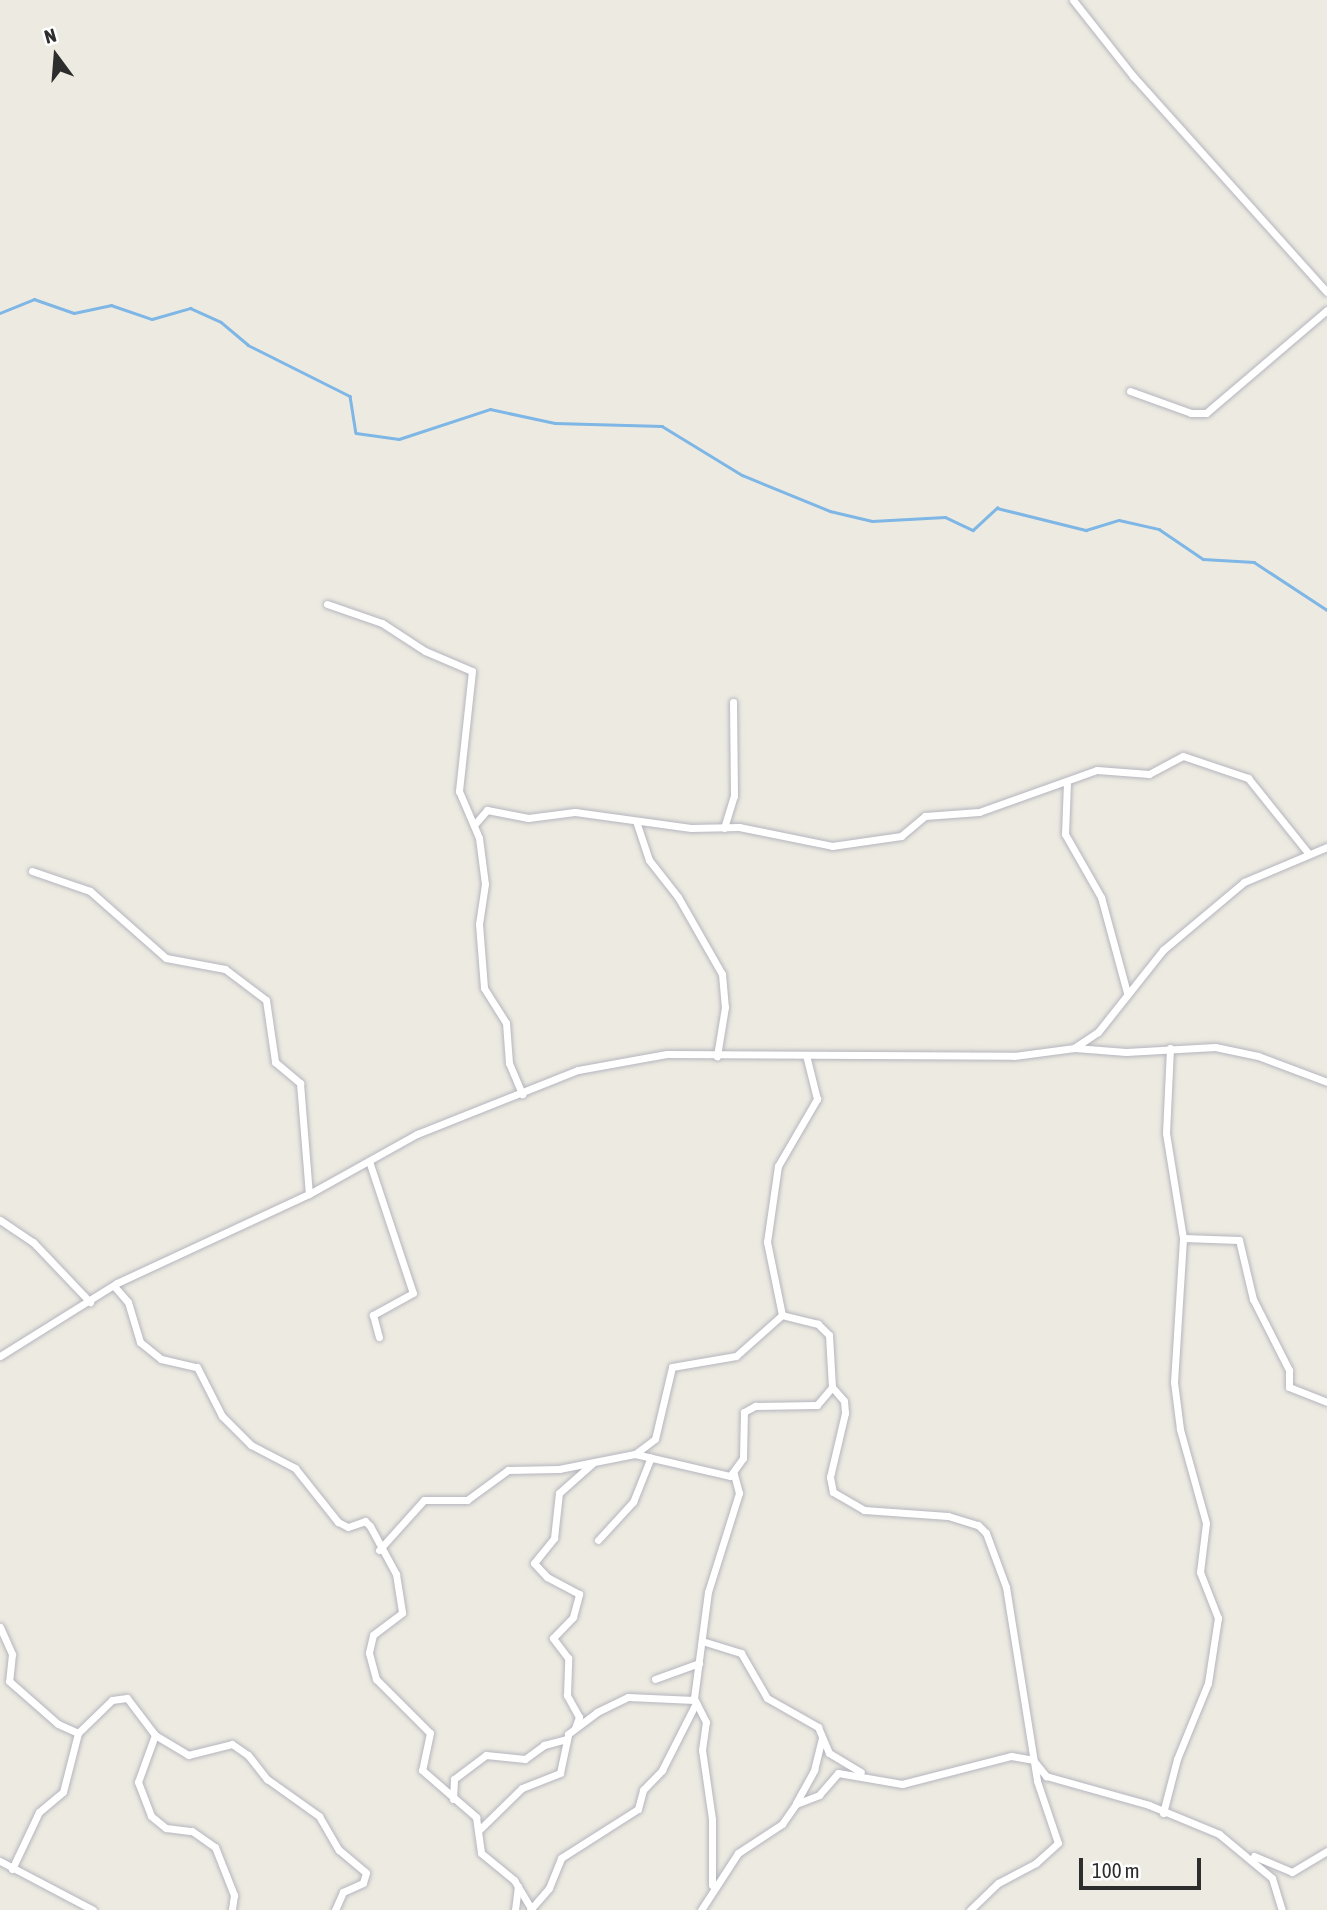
<!DOCTYPE html>
<style>
body{margin:0}
#map{position:relative;width:1327px;height:1910px;overflow:hidden;background:#edebe1;font-family:"Asap Condensed",sans-serif}
div>[style]{position:absolute}
[style*='--x']{left:calc(var(--x)*1px);top:calc(var(--y)*1px);width:calc(var(--w)*1px);rotate:calc(var(--a)*1deg)}
.stream>*{height:2.5px;margin:-1.25px;padding:0 1.25px;transform-origin:1.25px;border-radius:1.25px;background:#7eb6e6}
.roads{filter:drop-shadow(0 0 2px #b5b5bf) drop-shadow(0 0 2px #b5b5bf)}
.minor>*{height:7px;margin:-3.5px;padding:0 3.5px;transform-origin:3.5px;border-radius:3.5px;background:#fff}
span{translate:-50% -50%;white-space:nowrap;text-align:center;line-height:1.15;-webkit-text-stroke:5px #fff;paint-order:stroke}
.north{position:absolute;left:21px;top:21px;width:70px;height:70px;-webkit-text-stroke:5px #fff;paint-order:stroke;rotate:344deg;font-size:19px;font-weight:700;line-height:28px;text-align:center;color:#2d2d2d}
.north::after{content:'';display:block;margin:auto;width:24px;height:32px;background:#2d2d2d;clip-path:polygon(50% 0,100% 100%,50% 72%,0 100%)}
.scale{position:absolute;left:1079px;top:1858px;width:122px;height:32px;box-sizing:border-box;border:4px solid #2d2d2d;border-top:0;padding-left:9px;font-size:21px;line-height:24px;white-space:nowrap;color:#2d2d2d;-webkit-text-stroke:5px #fff;paint-order:stroke}
</style>
<div id="map">
<div class="stream">
<i style="--x:0;--y:313;--w:37;--a:-22"></i>
<i style="--x:34;--y:299;--w:42;--a:19.3"></i>
<i style="--x:74;--y:313;--w:38;--a:-12"></i>
<i style="--x:111;--y:305;--w:43;--a:18.9"></i>
<i style="--x:152;--y:319;--w:40;--a:-16"></i>
<i style="--x:190;--y:308;--w:34;--a:24"></i>
<i style="--x:221;--y:322;--w:35;--a:40"></i>
<i style="--x:248;--y:345;--w:114;--a:26.6"></i>
<i style="--x:350;--y:396;--w:37;--a:81"></i>
<i style="--x:356;--y:433;--w:43;--a:7.9"></i>
<i style="--x:399;--y:439;--w:96;--a:-18.2"></i>
<i style="--x:490;--y:409;--w:66;--a:12.2"></i>
<i style="--x:555;--y:423;--w:107;--a:1.6"></i>
<i style="--x:662;--y:426;--w:94;--a:31.5"></i>
<i style="--x:742;--y:475;--w:95;--a:22.2"></i>
<i style="--x:830;--y:511;--w:43;--a:13.4"></i>
<i style="--x:872;--y:521;--w:73;--a:-3.1"></i>
<i style="--x:945;--y:517;--w:31;--a:25"></i>
<i style="--x:973;--y:530;--w:33;--a:-43"></i>
<i style="--x:997;--y:508;--w:92;--a:13.9"></i>
<i style="--x:1086;--y:530;--w:34;--a:-17"></i>
<i style="--x:1119;--y:520;--w:41;--a:12.7"></i>
<i style="--x:1159;--y:529;--w:53;--a:34.3"></i>
<i style="--x:1203;--y:559;--w:51;--a:3.4"></i>
<i style="--x:1254;--y:562;--w:87;--a:33.3"></i>
</div>
<div class="roads">
<div class="minor">
<i style="--x:1073;--y:0;--w:97;--a:51.7"></i>
<i style="--x:1133;--y:76;--w:290;--a:48.1"></i>
<i style="--x:1130;--y:391;--w:65;--a:19.8"></i>
<i style="--x:1191;--y:413;--w:15;--a:0"></i>
<i style="--x:1206;--y:413;--w:159;--a:-40.4"></i>
<i style="--x:327;--y:604;--w:58;--a:19.1"></i>
<i style="--x:382;--y:623;--w:51;--a:33.1"></i>
<i style="--x:425;--y:651;--w:51;--a:23.1"></i>
<i style="--x:472;--y:671;--w:121;--a:96.2"></i>
<i style="--x:459;--y:791;--w:51;--a:66.9"></i>
<i style="--x:479;--y:838;--w:46;--a:82.6"></i>
<i style="--x:485;--y:884;--w:40;--a:98.5"></i>
<i style="--x:479;--y:924;--w:64;--a:85.5"></i>
<i style="--x:484;--y:988;--w:41;--a:57.8"></i>
<i style="--x:506;--y:1023;--w:40;--a:85.7"></i>
<i style="--x:509;--y:1063;--w:34;--a:67"></i>
<i style="--x:1067;--y:782;--w:52;--a:92.2"></i>
<i style="--x:1065;--y:834;--w:73;--a:60.3"></i>
<i style="--x:1101;--y:897;--w:99;--a:74.8"></i>
<i style="--x:636;--y:821;--w:41;--a:71.6"></i>
<i style="--x:649;--y:860;--w:47;--a:51.9"></i>
<i style="--x:678;--y:897;--w:89;--a:60.3"></i>
<i style="--x:722;--y:974;--w:33;--a:85"></i>
<i style="--x:725;--y:1007;--w:50;--a:99.3"></i>
<i style="--x:474;--y:825;--w:20;--a:-49"></i>
<i style="--x:487;--y:810;--w:42;--a:11"></i>
<i style="--x:528;--y:818;--w:47;--a:-7.3"></i>
<i style="--x:575;--y:812;--w:117;--a:7.9"></i>
<i style="--x:691;--y:828;--w:48;--a:-1.2"></i>
<i style="--x:739;--y:827;--w:95;--a:11.5"></i>
<i style="--x:832;--y:846;--w:70;--a:-8.2"></i>
<i style="--x:901;--y:836;--w:31;--a:-40"></i>
<i style="--x:925;--y:816;--w:54;--a:-4.2"></i>
<i style="--x:979;--y:812;--w:125;--a:-19.6"></i>
<i style="--x:1097;--y:770;--w:52;--a:4.4"></i>
<i style="--x:1149;--y:774;--w:38;--a:-28"></i>
<i style="--x:1183;--y:756;--w:69;--a:18.7"></i>
<i style="--x:1248;--y:778;--w:96;--a:51.3"></i>
<i style="--x:724;--y:828;--w:34;--a:-73"></i>
<i style="--x:734;--y:796;--w:94;--a:-90.6"></i>
<i style="--x:32;--y:871;--w:61;--a:19"></i>
<i style="--x:90;--y:891;--w:101;--a:41.4"></i>
<i style="--x:166;--y:958;--w:60;--a:10.6"></i>
<i style="--x:225;--y:969;--w:51;--a:37.1"></i>
<i style="--x:266;--y:1000;--w:63;--a:81.7"></i>
<i style="--x:275;--y:1062;--w:33;--a:40"></i>
<i style="--x:300;--y:1083;--w:111;--a:85.4"></i>
<i style="--x:1075;--y:1048;--w:51;--a:4.5"></i>
<i style="--x:1126;--y:1052;--w:89;--a:-3.2"></i>
<i style="--x:1215;--y:1047;--w:44;--a:11.8"></i>
<i style="--x:1258;--y:1056;--w:74;--a:20.6"></i>
<i style="--x:369;--y:1161;--w:139;--a:71.6"></i>
<i style="--x:413;--y:1293;--w:46;--a:151.2"></i>
<i style="--x:373;--y:1315;--w:23;--a:75"></i>
<i style="--x:0;--y:1220;--w:40;--a:34"></i>
<i style="--x:33;--y:1242;--w:83;--a:46.5"></i>
<i style="--x:1183;--y:1238;--w:56;--a:2"></i>
<i style="--x:1239;--y:1240;--w:61;--a:76.7"></i>
<i style="--x:1253;--y:1299;--w:80;--a:63.1"></i>
<i style="--x:1289;--y:1370;--w:17;--a:90"></i>
<i style="--x:1289;--y:1387;--w:41;--a:21.5"></i>
<i style="--x:114;--y:1286;--w:21;--a:49"></i>
<i style="--x:128;--y:1302;--w:42;--a:73.3"></i>
<i style="--x:140;--y:1342;--w:27;--a:39"></i>
<i style="--x:161;--y:1359;--w:37;--a:13"></i>
<i style="--x:197;--y:1367;--w:55;--a:63"></i>
<i style="--x:222;--y:1416;--w:41;--a:45"></i>
<i style="--x:251;--y:1445;--w:50;--a:27.6"></i>
<i style="--x:295;--y:1468;--w:69;--a:51.5"></i>
<i style="--x:338;--y:1522;--w:11;--a:27"></i>
<i style="--x:348;--y:1527;--w:18;--a:-19"></i>
<i style="--x:365;--y:1521;--w:7;--a:45"></i>
<i style="--x:370;--y:1526;--w:55;--a:61.6"></i>
<i style="--x:396;--y:1574;--w:39;--a:81"></i>
<i style="--x:402;--y:1613;--w:36;--a:143"></i>
<i style="--x:373;--y:1635;--w:18;--a:103"></i>
<i style="--x:369;--y:1653;--w:27;--a:75"></i>
<i style="--x:376;--y:1679;--w:76;--a:45"></i>
<i style="--x:430;--y:1733;--w:38;--a:102"></i>
<i style="--x:422;--y:1770;--w:72;--a:41"></i>
<i style="--x:476;--y:1817;--w:36;--a:82"></i>
<i style="--x:481;--y:1853;--w:43;--a:39.3"></i>
<i style="--x:514;--y:1880;--w:35;--a:59"></i>
<i style="--x:0;--y:1356;--w:138;--a:-32"></i>
<i style="--x:117;--y:1283;--w:212;--a:-24.9"></i>
<i style="--x:309;--y:1194;--w:124;--a:-29.1"></i>
<i style="--x:417;--y:1134;--w:173;--a:-21.7"></i>
<i style="--x:578;--y:1070;--w:90;--a:-10.2"></i>
<i style="--x:667;--y:1054;--w:347;--a:0.3"></i>
<i style="--x:1014;--y:1056;--w:61;--a:-7.6"></i>
<i style="--x:1074;--y:1048;--w:29;--a:-34"></i>
<i style="--x:1098;--y:1032;--w:105;--a:-51.6"></i>
<i style="--x:1163;--y:950;--w:106;--a:-40"></i>
<i style="--x:1244;--y:882;--w:90;--a:-22.9"></i>
<i style="--x:832;--y:1387;--w:18;--a:49"></i>
<i style="--x:844;--y:1401;--w:12;--a:85"></i>
<i style="--x:845;--y:1413;--w:66;--a:103.2"></i>
<i style="--x:830;--y:1477;--w:15;--a:79"></i>
<i style="--x:833;--y:1492;--w:36;--a:30"></i>
<i style="--x:864;--y:1510;--w:84;--a:4.1"></i>
<i style="--x:948;--y:1516;--w:31;--a:17"></i>
<i style="--x:978;--y:1525;--w:11;--a:45"></i>
<i style="--x:986;--y:1533;--w:58;--a:69.7"></i>
<i style="--x:1006;--y:1587;--w:196;--a:80.9"></i>
<i style="--x:1037;--y:1781;--w:65;--a:71.3"></i>
<i style="--x:1058;--y:1843;--w:30;--a:138"></i>
<i style="--x:1036;--y:1863;--w:43;--a:152.2"></i>
<i style="--x:998;--y:1883;--w:39;--a:136"></i>
<i style="--x:635;--y:1454;--w:98;--a:13"></i>
<i style="--x:730;--y:1476;--w:22;--a:-54"></i>
<i style="--x:743;--y:1458;--w:46;--a:-88.8"></i>
<i style="--x:744;--y:1412;--w:13;--a:-29"></i>
<i style="--x:755;--y:1406;--w:62;--a:-0.9"></i>
<i style="--x:817;--y:1405;--w:23;--a:-50"></i>
<i style="--x:832;--y:1387;--w:52;--a:-93.3"></i>
<i style="--x:829;--y:1335;--w:16;--a:-135"></i>
<i style="--x:818;--y:1324;--w:37;--a:-166"></i>
<i style="--x:782;--y:1315;--w:75;--a:-101.6"></i>
<i style="--x:767;--y:1242;--w:77;--a:-81.8"></i>
<i style="--x:778;--y:1166;--w:78;--a:-59.8"></i>
<i style="--x:817;--y:1099;--w:45;--a:-104"></i>
<i style="--x:598;--y:1540;--w:52;--a:-47.4"></i>
<i style="--x:633;--y:1502;--w:48;--a:-68.2"></i>
<i style="--x:379;--y:1550;--w:67;--a:-48"></i>
<i style="--x:424;--y:1500;--w:43;--a:0"></i>
<i style="--x:467;--y:1500;--w:51;--a:-36.2"></i>
<i style="--x:508;--y:1470;--w:51;--a:-1.1"></i>
<i style="--x:559;--y:1469;--w:77;--a:-11.2"></i>
<i style="--x:635;--y:1454;--w:25;--a:-37"></i>
<i style="--x:655;--y:1439;--w:74;--a:-76.7"></i>
<i style="--x:672;--y:1367;--w:65;--a:-9.8"></i>
<i style="--x:736;--y:1356;--w:62;--a:-41.7"></i>
<i style="--x:0;--y:1627;--w:30;--a:66"></i>
<i style="--x:12;--y:1654;--w:27;--a:96"></i>
<i style="--x:9;--y:1681;--w:65;--a:41.3"></i>
<i style="--x:58;--y:1724;--w:22;--a:24"></i>
<i style="--x:702;--y:1641;--w:41;--a:17.1"></i>
<i style="--x:741;--y:1653;--w:52;--a:60"></i>
<i style="--x:767;--y:1698;--w:59;--a:29.6"></i>
<i style="--x:818;--y:1727;--w:28;--a:67"></i>
<i style="--x:829;--y:1753;--w:37;--a:31"></i>
<i style="--x:655;--y:1679;--w:47;--a:-20"></i>
<i style="--x:575;--y:1728;--w:12;--a:-70"></i>
<i style="--x:579;--y:1717;--w:25;--a:-119"></i>
<i style="--x:567;--y:1695;--w:37;--a:-88"></i>
<i style="--x:568;--y:1658;--w:25;--a:-127"></i>
<i style="--x:553;--y:1638;--w:29;--a:-46"></i>
<i style="--x:573;--y:1617;--w:24;--a:-75"></i>
<i style="--x:579;--y:1594;--w:36;--a:-152"></i>
<i style="--x:547;--y:1577;--w:19;--a:-133"></i>
<i style="--x:534;--y:1563;--w:32;--a:-51"></i>
<i style="--x:554;--y:1538;--w:45;--a:-83.7"></i>
<i style="--x:559;--y:1493;--w:45;--a:-41.4"></i>
<i style="--x:155;--y:1735;--w:39;--a:31"></i>
<i style="--x:188;--y:1755;--w:45;--a:-14"></i>
<i style="--x:232;--y:1744;--w:19;--a:35"></i>
<i style="--x:248;--y:1755;--w:31;--a:52"></i>
<i style="--x:267;--y:1779;--w:64;--a:35.4"></i>
<i style="--x:319;--y:1816;--w:39;--a:60"></i>
<i style="--x:339;--y:1850;--w:35;--a:40"></i>
<i style="--x:366;--y:1873;--w:10;--a:107"></i>
<i style="--x:363;--y:1883;--w:22;--a:156"></i>
<i style="--x:343;--y:1892;--w:20;--a:114"></i>
<i style="--x:453;--y:1799;--w:20;--a:-87"></i>
<i style="--x:454;--y:1779;--w:40;--a:-37"></i>
<i style="--x:486;--y:1755;--w:39;--a:6"></i>
<i style="--x:525;--y:1759;--w:24;--a:-36"></i>
<i style="--x:544;--y:1745;--w:23;--a:-15"></i>
<i style="--x:796;--y:1803;--w:38;--a:-61"></i>
<i style="--x:814;--y:1770;--w:33;--a:-76"></i>
<i style="--x:1163;--y:1813;--w:56;--a:-75.5"></i>
<i style="--x:1177;--y:1759;--w:82;--a:-67.8"></i>
<i style="--x:1208;--y:1683;--w:66;--a:-81.3"></i>
<i style="--x:1218;--y:1618;--w:49;--a:-111.4"></i>
<i style="--x:1200;--y:1572;--w:49;--a:-83"></i>
<i style="--x:1206;--y:1523;--w:98;--a:-105.5"></i>
<i style="--x:1180;--y:1429;--w:47;--a:-97.3"></i>
<i style="--x:1174;--y:1382;--w:144;--a:-86.4"></i>
<i style="--x:1183;--y:1238;--w:106;--a:-99.2"></i>
<i style="--x:1166;--y:1133;--w:85;--a:-87.3"></i>
<i style="--x:479;--y:1830;--w:60;--a:-44.3"></i>
<i style="--x:522;--y:1788;--w:41;--a:-21.5"></i>
<i style="--x:560;--y:1773;--w:40;--a:-78"></i>
<i style="--x:568;--y:1734;--w:36;--a:-37"></i>
<i style="--x:597;--y:1712;--w:34;--a:-26"></i>
<i style="--x:628;--y:1697;--w:66;--a:2.6"></i>
<i style="--x:1254;--y:1856;--w:41;--a:22.8"></i>
<i style="--x:1292;--y:1872;--w:41;--a:-31"></i>
<i style="--x:0;--y:1861;--w:105;--a:27.8"></i>
<i style="--x:12;--y:1869;--w:63;--a:-64.7"></i>
<i style="--x:39;--y:1812;--w:31;--a:-40"></i>
<i style="--x:63;--y:1792;--w:61;--a:-75.7"></i>
<i style="--x:78;--y:1733;--w:47;--a:-44.1"></i>
<i style="--x:112;--y:1700;--w:15;--a:-8"></i>
<i style="--x:127;--y:1698;--w:46;--a:52.9"></i>
<i style="--x:155;--y:1735;--w:50;--a:109.9"></i>
<i style="--x:138;--y:1782;--w:36;--a:69"></i>
<i style="--x:151;--y:1816;--w:19;--a:39"></i>
<i style="--x:166;--y:1828;--w:26;--a:7"></i>
<i style="--x:192;--y:1831;--w:28;--a:35"></i>
<i style="--x:215;--y:1847;--w:52;--a:68.4"></i>
<i style="--x:234;--y:1895;--w:15;--a:98"></i>
<i style="--x:712;--y:1885;--w:66;--a:-90"></i>
<i style="--x:712;--y:1819;--w:70;--a:-98.2"></i>
<i style="--x:702;--y:1750;--w:28;--a:-82"></i>
<i style="--x:706;--y:1722;--w:27;--a:-117"></i>
<i style="--x:694;--y:1698;--w:107;--a:-82.5"></i>
<i style="--x:708;--y:1592;--w:104;--a:-72.6"></i>
<i style="--x:739;--y:1493;--w:20;--a:-105"></i>
<i style="--x:515;--y:1910;--w:24;--a:-83"></i>
<i style="--x:530;--y:1910;--w:29;--a:-49"></i>
<i style="--x:549;--y:1888;--w:32;--a:-68"></i>
<i style="--x:561;--y:1858;--w:91;--a:-32.5"></i>
<i style="--x:638;--y:1809;--w:20;--a:-75"></i>
<i style="--x:643;--y:1790;--w:28;--a:-46"></i>
<i style="--x:662;--y:1770;--w:73;--a:-63.1"></i>
<i style="--x:701;--y:1910;--w:68;--a:-57"></i>
<i style="--x:738;--y:1853;--w:53;--a:-33.4"></i>
<i style="--x:782;--y:1824;--w:24;--a:-55"></i>
<i style="--x:796;--y:1804;--w:25;--a:-21"></i>
<i style="--x:819;--y:1795;--w:29;--a:-49"></i>
<i style="--x:838;--y:1773;--w:65;--a:9.8"></i>
<i style="--x:902;--y:1784;--w:113;--a:-14.4"></i>
<i style="--x:1011;--y:1756;--w:22;--a:10"></i>
<i style="--x:1033;--y:1760;--w:21;--a:51"></i>
<i style="--x:1046;--y:1776;--w:107;--a:15.7"></i>
<i style="--x:1149;--y:1805;--w:76;--a:22.5"></i>
<i style="--x:1219;--y:1834;--w:69;--a:39.7"></i>
<i style="--x:1272;--y:1878;--w:34;--a:73"></i>
</div>
</div>
<div class="north">N</div>
<div class="scale">100 m</div>
</div>
